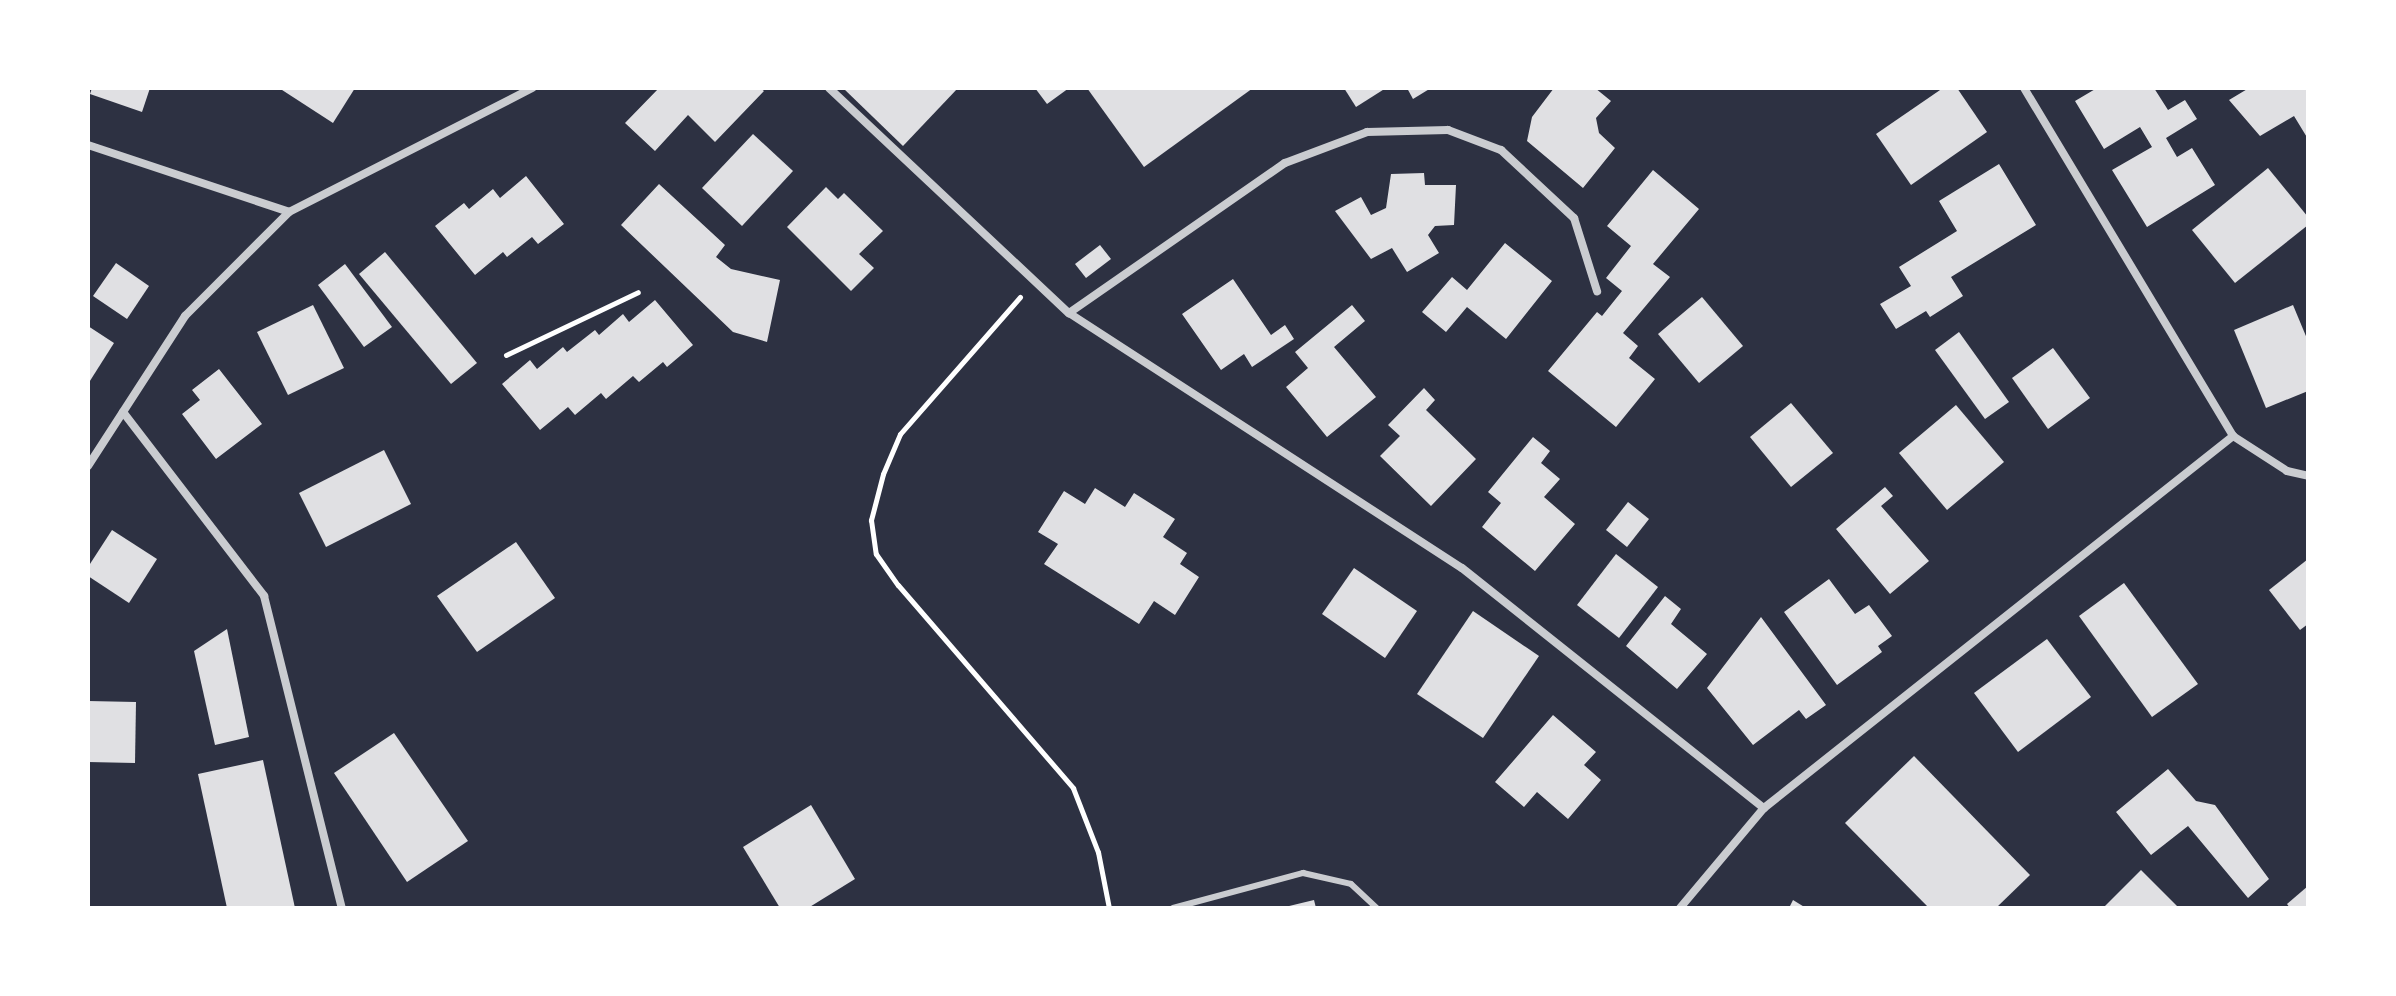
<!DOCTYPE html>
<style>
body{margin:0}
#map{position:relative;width:2396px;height:996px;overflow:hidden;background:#2d3142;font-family:Barlow,sans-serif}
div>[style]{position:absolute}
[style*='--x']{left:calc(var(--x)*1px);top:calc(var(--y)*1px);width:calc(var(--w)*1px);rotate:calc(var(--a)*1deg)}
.building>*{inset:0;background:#e0e0e3}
.path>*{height:5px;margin:-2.5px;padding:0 2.5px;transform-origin:2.5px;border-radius:2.5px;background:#fff}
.service>*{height:6px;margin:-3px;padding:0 3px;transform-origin:3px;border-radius:3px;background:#caccd0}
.minor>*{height:8px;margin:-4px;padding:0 4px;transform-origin:4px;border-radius:4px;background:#caccd0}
span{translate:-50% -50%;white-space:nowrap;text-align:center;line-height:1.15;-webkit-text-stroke:8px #fff;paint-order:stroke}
.frame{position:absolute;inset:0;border:90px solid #fff;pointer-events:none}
</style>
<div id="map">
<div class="building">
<i style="clip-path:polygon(92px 88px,150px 88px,142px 112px,90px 94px)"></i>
<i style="clip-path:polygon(279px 88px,355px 88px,333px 123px)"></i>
<i style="clip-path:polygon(659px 88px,760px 88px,764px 91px,715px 142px,688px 115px,655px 151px,625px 123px)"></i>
<i style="clip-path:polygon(843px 88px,958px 88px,903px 146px)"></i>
<i style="clip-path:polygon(1035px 88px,1069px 88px,1047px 104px)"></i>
<i style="clip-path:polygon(1087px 88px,1253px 88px,1144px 167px)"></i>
<i style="clip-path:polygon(1344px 88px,1386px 88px,1356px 107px)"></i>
<i style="clip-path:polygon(1407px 88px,1431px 88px,1413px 99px)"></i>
<i style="clip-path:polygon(1554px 88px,1595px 88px,1611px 101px,1596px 118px,1599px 133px,1615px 148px,1583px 188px,1527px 141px,1532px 117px)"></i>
<i style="clip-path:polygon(1943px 88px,1957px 88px,1987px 132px,1911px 185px,1876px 134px)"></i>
<i style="clip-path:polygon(2097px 88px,2154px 88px,2168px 110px,2185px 100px,2197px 119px,2166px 138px,2177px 157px,2192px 148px,2215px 185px,2147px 227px,2112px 170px,2152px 147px,2140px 127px,2104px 149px,2075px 101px)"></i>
<i style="clip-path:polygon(2249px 88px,2308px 88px,2308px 139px,2294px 116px,2260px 136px,2229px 100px)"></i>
<i style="clip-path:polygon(753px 134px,793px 171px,742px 226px,702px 188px)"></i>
<i style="clip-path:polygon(1999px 164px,2036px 225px,1951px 277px,1963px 296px,1930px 317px,1926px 311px,1896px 329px,1880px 304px,1911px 286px,1899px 267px,1957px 231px,1939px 201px)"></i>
<i style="clip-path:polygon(2268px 168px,2308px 217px,2308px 225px,2235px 283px,2192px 230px)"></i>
<i style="clip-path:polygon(1653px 170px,1699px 209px,1653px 264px,1670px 277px,1623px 333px,1638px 346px,1629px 358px,1655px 379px,1616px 427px,1548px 371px,1597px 312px,1602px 316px,1622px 291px,1606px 278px,1631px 246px,1607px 226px)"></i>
<i style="clip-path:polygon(1424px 173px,1425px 185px,1456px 185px,1454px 225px,1435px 226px,1428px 235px,1439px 253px,1407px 272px,1392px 248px,1371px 259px,1335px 211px,1361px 197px,1371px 215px,1386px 208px,1391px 174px)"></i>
<i style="clip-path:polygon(526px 176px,564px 224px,538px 244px,532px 237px,507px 257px,503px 252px,475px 275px,435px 226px,464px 203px,469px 209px,493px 189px,500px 198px)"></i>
<i style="clip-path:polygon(659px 184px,725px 245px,716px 257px,731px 269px,780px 280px,767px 342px,733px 332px,621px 225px)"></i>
<i style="clip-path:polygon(826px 187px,838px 199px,844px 193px,883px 231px,859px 254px,874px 268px,851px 291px,787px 227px)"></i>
<i style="clip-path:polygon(1505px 243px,1552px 281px,1506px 339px,1467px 307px,1446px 332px,1422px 312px,1452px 277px,1467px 290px)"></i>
<i style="clip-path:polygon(1100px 245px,1111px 259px,1086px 278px,1075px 264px)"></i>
<i style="clip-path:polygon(385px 252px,477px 363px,451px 384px,359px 274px)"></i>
<i style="clip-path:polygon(116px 263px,149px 286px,127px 319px,93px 296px)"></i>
<i style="clip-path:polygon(345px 264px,392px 327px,364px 347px,318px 285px)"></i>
<i style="clip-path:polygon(1233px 279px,1271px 335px,1285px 325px,1294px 339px,1252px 367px,1244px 354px,1221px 370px,1182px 314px)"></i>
<i style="clip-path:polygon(1702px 297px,1743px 346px,1699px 383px,1658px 334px)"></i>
<i style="clip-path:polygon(655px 300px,693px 345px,667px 367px,663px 362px,639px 382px,633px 376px,606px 399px,601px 393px,575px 415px,568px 407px,540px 430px,502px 384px,530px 360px,537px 369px,563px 347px,567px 352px,595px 330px,599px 335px,623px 314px,629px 322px)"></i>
<i style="clip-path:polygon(313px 305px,344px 368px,288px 395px,257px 332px)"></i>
<i style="clip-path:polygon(1352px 305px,1365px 321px,1334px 347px,1376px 397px,1327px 437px,1286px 387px,1308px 368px,1295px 352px)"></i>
<i style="clip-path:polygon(2293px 305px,2308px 341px,2308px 391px,2266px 408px,2234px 330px)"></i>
<i style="clip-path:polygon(88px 326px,114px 343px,88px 384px)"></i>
<i style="clip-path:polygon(1959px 332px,2009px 402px,1985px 419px,1935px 350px)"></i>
<i style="clip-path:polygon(2053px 348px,2090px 398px,2048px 429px,2012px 378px)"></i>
<i style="clip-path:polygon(219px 369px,262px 424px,216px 459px,182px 414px,200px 400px,192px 390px)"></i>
<i style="clip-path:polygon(1424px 388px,1435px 400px,1426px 410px,1476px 459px,1431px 506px,1380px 456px,1400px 436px,1388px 425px)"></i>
<i style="clip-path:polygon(1791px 403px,1833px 453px,1791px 487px,1750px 437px)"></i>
<i style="clip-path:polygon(1956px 405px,2004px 462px,1947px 510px,1899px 453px)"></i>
<i style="clip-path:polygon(1533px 437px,1550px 451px,1541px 463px,1560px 479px,1544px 497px,1575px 524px,1535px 571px,1482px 527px,1501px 503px,1488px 492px)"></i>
<i style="clip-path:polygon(384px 450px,411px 504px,326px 547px,299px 493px)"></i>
<i style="clip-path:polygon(1885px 487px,1893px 496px,1881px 506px,1929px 561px,1890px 594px,1836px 529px)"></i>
<i style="clip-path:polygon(1095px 488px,1125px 507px,1134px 493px,1175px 519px,1163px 537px,1187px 553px,1180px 564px,1199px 577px,1175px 615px,1154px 601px,1139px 624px,1044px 564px,1058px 544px,1038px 532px,1064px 491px,1085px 504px)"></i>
<i style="clip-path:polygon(1628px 502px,1649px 519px,1627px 547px,1606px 530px)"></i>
<i style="clip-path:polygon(112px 530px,157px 559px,129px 603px,88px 576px,88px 567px)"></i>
<i style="clip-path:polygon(516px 542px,555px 598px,477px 652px,437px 596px)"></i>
<i style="clip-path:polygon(1616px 554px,1658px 587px,1619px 638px,1577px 605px)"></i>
<i style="clip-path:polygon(2308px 559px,2308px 624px,2300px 630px,2269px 590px)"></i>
<i style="clip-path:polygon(1354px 568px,1417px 611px,1385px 658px,1322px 614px)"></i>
<i style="clip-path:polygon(1829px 579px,1855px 614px,1869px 605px,1892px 636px,1878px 646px,1882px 652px,1837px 685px,1784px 612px)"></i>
<i style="clip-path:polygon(2124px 583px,2198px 684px,2152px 717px,2079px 616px)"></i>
<i style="clip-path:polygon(1665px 596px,1681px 609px,1671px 624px,1707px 654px,1677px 689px,1626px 646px)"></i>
<i style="clip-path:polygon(1473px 611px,1539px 656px,1483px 738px,1417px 694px)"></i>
<i style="clip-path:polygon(1761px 617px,1826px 705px,1806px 719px,1799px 710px,1753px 745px,1707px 688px)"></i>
<i style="clip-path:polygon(227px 629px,249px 737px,215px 745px,194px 651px)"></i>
<i style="clip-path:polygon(2047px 639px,2091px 697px,2018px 752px,1974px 693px)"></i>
<i style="clip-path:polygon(88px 701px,136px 702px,135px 763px,88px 762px)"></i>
<i style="clip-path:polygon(1553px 715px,1596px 752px,1584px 765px,1601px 780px,1568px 819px,1537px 792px,1524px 807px,1495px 782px)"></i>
<i style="clip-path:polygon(394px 733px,468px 841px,407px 882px,334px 773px)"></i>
<i style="clip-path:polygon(1914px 756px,2030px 875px,1996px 908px,1929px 908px,1845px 823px)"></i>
<i style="clip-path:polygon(263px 760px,295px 908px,227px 908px,198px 774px)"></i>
<i style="clip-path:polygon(2168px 769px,2196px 801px,2215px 805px,2269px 879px,2248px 898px,2188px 826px,2151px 855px,2116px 812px)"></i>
<i style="clip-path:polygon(811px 805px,855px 879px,808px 908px,780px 908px,743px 847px)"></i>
<i style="clip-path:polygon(2141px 870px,2179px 908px,2103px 908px)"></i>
<i style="clip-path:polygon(2308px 886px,2308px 908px,2290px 908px,2287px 904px)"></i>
<i style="clip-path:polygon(1314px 900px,1316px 908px,1285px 908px,1285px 907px)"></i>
<i style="clip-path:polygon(1793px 900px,1806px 908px,1789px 908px)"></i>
</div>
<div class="path">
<i style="--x:1020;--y:297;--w:182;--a:131.2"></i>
<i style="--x:900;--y:434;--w:43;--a:113"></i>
<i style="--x:883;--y:474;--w:48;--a:104.6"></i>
<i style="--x:871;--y:520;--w:34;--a:82"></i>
<i style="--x:876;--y:554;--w:38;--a:55"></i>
<i style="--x:898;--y:585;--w:268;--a:49.2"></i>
<i style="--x:1073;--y:788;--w:69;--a:68.7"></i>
<i style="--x:1098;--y:852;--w:57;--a:78.9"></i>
<i style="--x:506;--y:355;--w:146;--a:-25.5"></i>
</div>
<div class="service">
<i style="--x:1173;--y:908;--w:135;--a:-15.1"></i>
<i style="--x:1303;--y:873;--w:49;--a:12.9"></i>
<i style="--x:1351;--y:884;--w:35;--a:43"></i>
</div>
<div class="minor">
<i style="--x:829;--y:88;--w:329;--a:43.2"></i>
<i style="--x:1069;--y:313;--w:468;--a:33"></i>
<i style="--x:1462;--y:568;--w:386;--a:38.5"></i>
<i style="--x:2024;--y:88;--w:406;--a:59"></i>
<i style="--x:2233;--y:436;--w:64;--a:32.9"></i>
<i style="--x:2287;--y:471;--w:22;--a:13"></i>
<i style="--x:88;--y:145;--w:212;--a:18.4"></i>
<i style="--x:1069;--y:313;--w:263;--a:-34.8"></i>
<i style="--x:1285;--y:163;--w:88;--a:-20.7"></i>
<i style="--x:1367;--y:132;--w:81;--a:-1.4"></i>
<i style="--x:1448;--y:130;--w:57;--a:20.7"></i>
<i style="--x:1501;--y:150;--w:100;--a:43"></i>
<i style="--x:1574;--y:218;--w:77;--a:72.5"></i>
<i style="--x:123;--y:412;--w:232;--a:52.5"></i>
<i style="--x:264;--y:596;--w:322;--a:76"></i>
<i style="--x:88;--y:466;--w:179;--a:-57.1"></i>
<i style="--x:185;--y:316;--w:147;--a:-45"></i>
<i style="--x:289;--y:212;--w:273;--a:-27"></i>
<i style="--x:1680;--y:908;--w:131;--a:-50"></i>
<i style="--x:1764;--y:808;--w:599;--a:-38.42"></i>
</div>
<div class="frame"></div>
</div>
